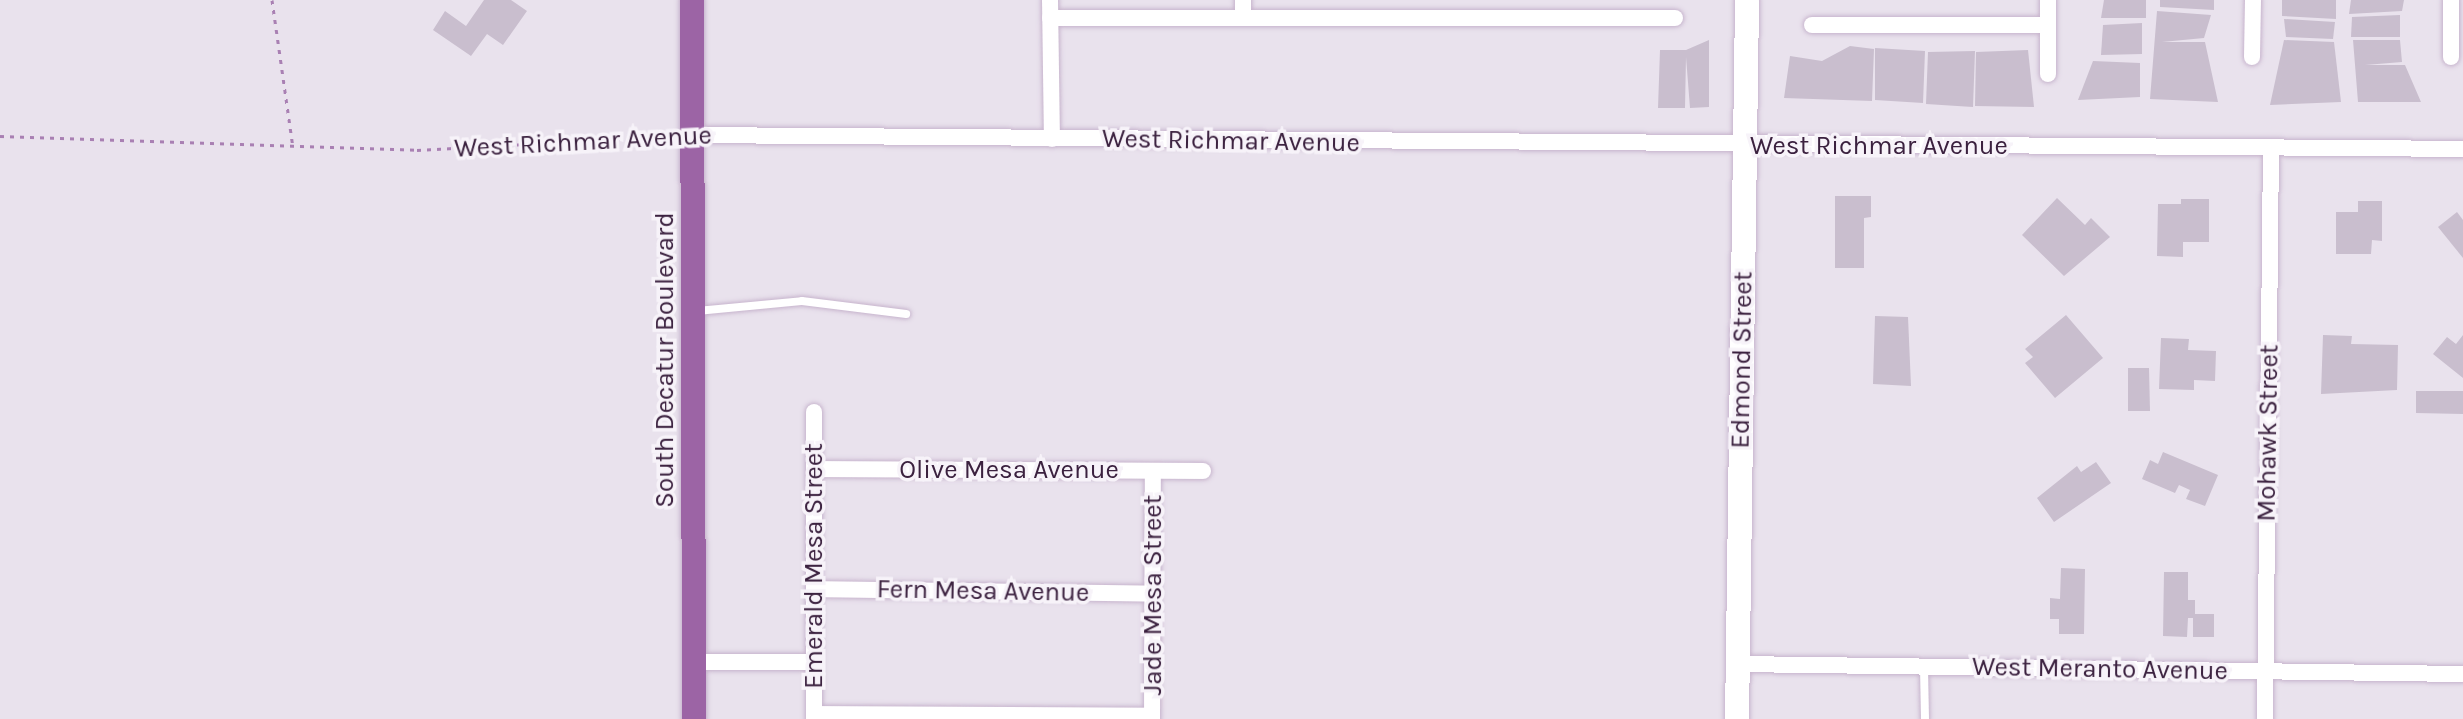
<!DOCTYPE html>
<style>
body{margin:0}
#map{position:relative;width:2463px;height:719px;overflow:hidden;background:#e9e2ed;font-family:Karla,sans-serif}
div>[style]{position:absolute}
[style*='--x']{left:calc(var(--x)*1px);top:calc(var(--y)*1px);width:calc(var(--w)*1px);rotate:calc(var(--a)*1deg)}
.building>*{inset:0;background:#c9bece}
.path>*{height:3px;margin-top:-1.5px;transform-origin:0;background:repeating-linear-gradient(90deg,#a980b3 0 4px,transparent 0 10px)}
.roads{filter:drop-shadow(0 0 2px #c7b4cd) drop-shadow(0 0 2px #c7b4cd)}
.lane>*{height:8px;margin:-4px;padding:0 4px;transform-origin:4px;border-radius:4px;background:#fff}
.street>*{height:16px;margin:-8px;padding:0 8px;transform-origin:8px;border-radius:8px;background:#fff}
.secondary>*{height:24px;margin:-12px;padding:0 12px;transform-origin:12px;border-radius:12px;background:#fff}
.primary>*{height:24px;margin:-12px;padding:0 12px;transform-origin:12px;border-radius:12px;background:#9c64a5}
span{translate:-50% -50%;white-space:nowrap;text-align:center;line-height:1.15;-webkit-text-stroke:7px #f7f3f9;paint-order:stroke}
.street-label{font-size:26px;color:#3b213f}
</style>
<div id="map">
<div class="building">
<i style="clip-path:polygon(484px 0,511px 0,527px 11px,503px 45px,487px 34px,471px 56px,433px 30px,445px 11px,466px 26px)"></i>
<i style="clip-path:polygon(2104px 0,2146px 0,2146px 18px,2101px 18px)"></i>
<i style="clip-path:polygon(2160px 0,2214px 0,2214px 10px,2160px 7px)"></i>
<i style="clip-path:polygon(2282px 0,2336px 0,2336px 19px,2282px 16px)"></i>
<i style="clip-path:polygon(2351px 0,2404px 0,2402px 11px,2349px 14px)"></i>
<i style="clip-path:polygon(2157px 11px,2211px 15px,2204px 38px,2162px 42px,2205px 42px,2218px 102px,2150px 99px)"></i>
<i style="clip-path:polygon(2400px 15px,2400px 37px,2351px 37px,2352px 17px)"></i>
<i style="clip-path:polygon(2284px 19px,2335px 22px,2333px 39px,2286px 37px)"></i>
<i style="clip-path:polygon(2142px 23px,2142px 54px,2101px 55px,2103px 25px)"></i>
<i style="clip-path:polygon(1709px 40px,1709px 107px,1690px 108px,1686px 57px,1685px 108px,1658px 108px,1660px 50px,1686px 50px)"></i>
<i style="clip-path:polygon(2284px 40px,2334px 42px,2341px 102px,2270px 105px)"></i>
<i style="clip-path:polygon(2353px 40px,2400px 40px,2402px 62px,2365px 65px,2405px 65px,2421px 102px,2358px 102px)"></i>
<i style="clip-path:polygon(1850px 46px,1874px 49px,1872px 101px,1784px 98px,1790px 56px,1822px 61px)"></i>
<i style="clip-path:polygon(1875px 48px,1925px 51px,1923px 103px,1875px 100px)"></i>
<i style="clip-path:polygon(2028px 50px,2034px 107px,1975px 106px,1976px 52px)"></i>
<i style="clip-path:polygon(1975px 51px,1973px 107px,1926px 104px,1928px 52px)"></i>
<i style="clip-path:polygon(2093px 61px,2140px 63px,2140px 97px,2078px 100px)"></i>
<i style="clip-path:polygon(1835px 196px,1871px 196px,1871px 217px,1864px 218px,1864px 268px,1835px 268px)"></i>
<i style="clip-path:polygon(2057px 198px,2085px 225px,2091px 218px,2110px 237px,2064px 276px,2022px 235px)"></i>
<i style="clip-path:polygon(2181px 199px,2209px 199px,2209px 242px,2183px 242px,2183px 257px,2157px 256px,2158px 204px,2181px 204px)"></i>
<i style="clip-path:polygon(2358px 201px,2382px 201px,2382px 241px,2372px 240px,2371px 254px,2336px 254px,2336px 212px,2358px 212px)"></i>
<i style="clip-path:polygon(2457px 212px,2463px 220px,2463px 258px,2438px 227px)"></i>
<i style="clip-path:polygon(2066px 315px,2103px 358px,2055px 398px,2025px 363px,2033px 357px,2025px 349px)"></i>
<i style="clip-path:polygon(1875px 316px,1908px 317px,1911px 386px,1873px 384px)"></i>
<i style="clip-path:polygon(2323px 335px,2352px 336px,2351px 344px,2398px 345px,2397px 390px,2321px 394px)"></i>
<i style="clip-path:polygon(2463px 335px,2463px 378px,2433px 354px,2447px 337px,2456px 344px)"></i>
<i style="clip-path:polygon(2161px 338px,2189px 339px,2188px 350px,2216px 351px,2215px 381px,2194px 380px,2194px 390px,2159px 389px)"></i>
<i style="clip-path:polygon(2128px 368px,2149px 368px,2150px 411px,2128px 411px)"></i>
<i style="clip-path:polygon(2416px 391px,2463px 391px,2463px 414px,2416px 413px)"></i>
<i style="clip-path:polygon(2163px 452px,2218px 475px,2205px 506px,2186px 499px,2190px 490px,2179px 485px,2175px 493px,2142px 479px,2150px 460px,2158px 464px)"></i>
<i style="clip-path:polygon(2096px 462px,2111px 483px,2054px 522px,2037px 498px,2077px 466px,2081px 472px)"></i>
<i style="clip-path:polygon(2061px 568px,2085px 569px,2084px 634px,2059px 634px,2059px 619px,2050px 619px,2050px 598px,2060px 599px)"></i>
<i style="clip-path:polygon(2164px 572px,2188px 572px,2188px 600px,2195px 600px,2195px 614px,2214px 614px,2214px 637px,2193px 637px,2193px 618px,2188px 618px,2187px 637px,2163px 636px)"></i>
</div>
<div class="path">
<i style="--x:272;--y:0;--w:148;--a:81.9"></i>
<i style="--x:0;--y:136;--w:417;--a:1.9"></i>
<i style="--x:417;--y:150;--w:255;--a:-3.1"></i>
</div>
<div class="roads">
<div class="lane">
<i style="--x:697;--y:311;--w:105;--a:-5.4"></i>
<i style="--x:802;--y:301;--w:105;--a:7.1"></i>
<i style="--x:1924;--y:667;--w:52;--a:88.9"></i>
</div>
<div class="street">
<i style="--x:1050;--y:0;--w:139;--a:89.2"></i>
<i style="--x:1243;--y:0;--w:18;--a:90"></i>
<i style="--x:1050;--y:18;--w:625;--a:0"></i>
<i style="--x:1812;--y:25;--w:236;--a:0"></i>
<i style="--x:2252;--y:57;--w:57;--a:-89"></i>
<i style="--x:2451;--y:57;--w:57;--a:-90"></i>
<i style="--x:2048;--y:74;--w:74;--a:-90"></i>
<i style="--x:691;--y:135;--w:1772;--a:0.45"></i>
<i style="--x:814;--y:412;--w:307;--a:90"></i>
<i style="--x:814;--y:469;--w:389;--a:0.3"></i>
<i style="--x:814;--y:589;--w:339;--a:0.8"></i>
<i style="--x:694;--y:662;--w:120;--a:0"></i>
<i style="--x:1737;--y:664;--w:726;--a:0.79"></i>
<i style="--x:814;--y:714;--w:338;--a:0.3"></i>
<i style="--x:1152;--y:719;--w:247;--a:-89.8"></i>
<i style="--x:2265;--y:719;--w:572;--a:-89.4"></i>
</div>
<div class="secondary">
<i style="--x:1737;--y:719;--w:719;--a:-89.2"></i>
</div>
<div class="primary">
<i style="--x:692;--y:0;--w:719;--a:89.84"></i>
</div>
</div>
<div class="street-label">
<span style="left:1231px;top:141px;rotate:1deg">West Richmar Avenue</span>
<span style="left:583px;top:142px;rotate:-3deg">West Richmar Avenue</span>
<span style="left:1879px;top:146px">West Richmar Avenue</span>
<span style="left:665px;top:360px;rotate:-90deg">South Decatur Boulevard</span>
<span style="left:1742px;top:360px;rotate:-89deg">Edmond Street</span>
<span style="left:2268px;top:433px;rotate:-89deg">Mohawk Street</span>
<span style="left:1009px;top:470px">Olive Mesa Avenue</span>
<span style="left:814px;top:566px;rotate:-90deg">Emerald Mesa Street</span>
<span style="left:983px;top:591px;rotate:1deg">Fern Mesa Avenue</span>
<span style="left:1153px;top:595px;rotate:-90deg">Jade Mesa Street</span>
<span style="left:2100px;top:669px;rotate:1deg">West Meranto Avenue</span>
</div>
</div>
